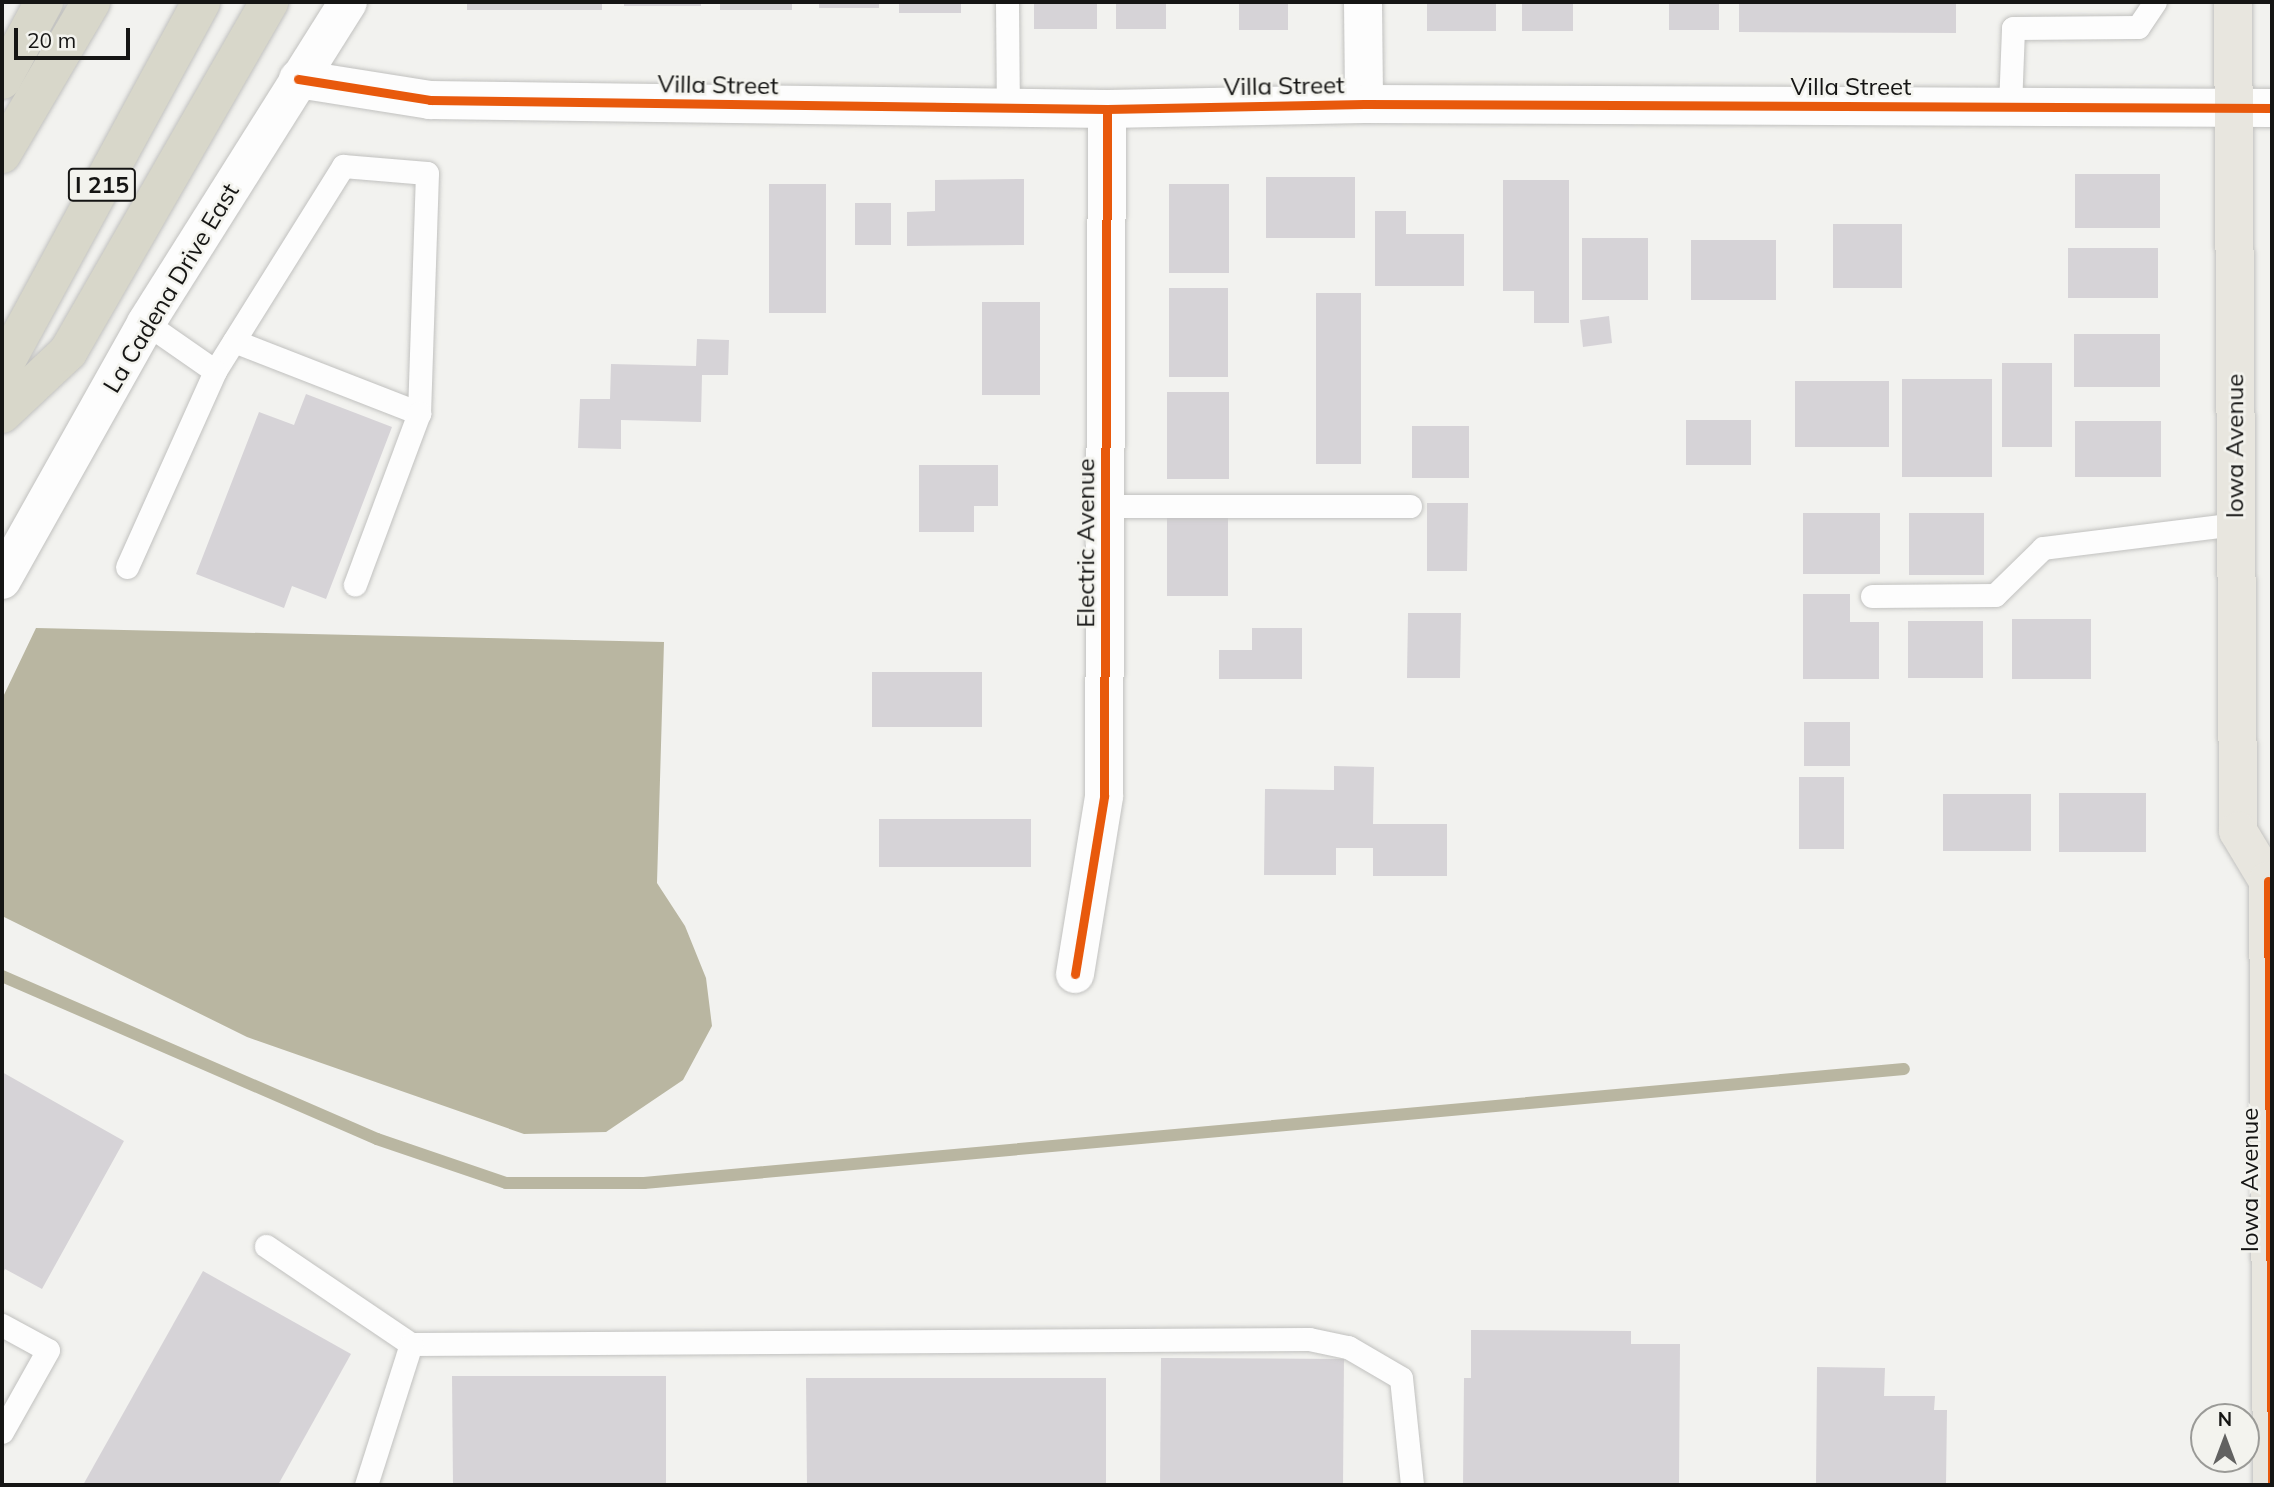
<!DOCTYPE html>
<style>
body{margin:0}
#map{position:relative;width:2274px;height:1487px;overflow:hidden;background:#f2f2ef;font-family:Mulish,sans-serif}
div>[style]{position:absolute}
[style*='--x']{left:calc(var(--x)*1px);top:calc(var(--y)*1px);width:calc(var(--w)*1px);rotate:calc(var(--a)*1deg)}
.water>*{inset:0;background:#b9b6a1}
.stream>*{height:12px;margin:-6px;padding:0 6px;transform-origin:6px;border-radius:6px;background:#b9b6a1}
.building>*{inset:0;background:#d6d3d7}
.roads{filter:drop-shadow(0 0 2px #c1c1bf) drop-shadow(0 0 2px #c1c1bf)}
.service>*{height:23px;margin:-11.5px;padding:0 11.5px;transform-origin:11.5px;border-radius:11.5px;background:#fdfdfd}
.minor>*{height:38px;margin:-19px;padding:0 19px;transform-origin:19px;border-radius:19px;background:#fdfdfd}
.secondary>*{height:38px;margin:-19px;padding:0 19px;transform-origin:19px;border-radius:19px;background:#fdfdfd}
.primary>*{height:38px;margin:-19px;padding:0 19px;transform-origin:19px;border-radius:19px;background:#e8e6df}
.motorway>*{height:38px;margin:-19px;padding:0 19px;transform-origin:19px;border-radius:19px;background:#d8d7ca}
.cycleway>*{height:9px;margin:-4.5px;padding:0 4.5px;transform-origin:4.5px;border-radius:4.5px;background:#e8590c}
span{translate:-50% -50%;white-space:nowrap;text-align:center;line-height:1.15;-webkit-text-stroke:5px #f3f3ee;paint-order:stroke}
.shield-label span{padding:2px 5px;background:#f3f3ee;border:2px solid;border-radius:5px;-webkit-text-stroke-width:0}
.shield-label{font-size:23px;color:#151514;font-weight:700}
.street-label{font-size:24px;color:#151514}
.frame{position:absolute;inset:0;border:4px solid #151514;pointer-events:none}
.north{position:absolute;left:2190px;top:1403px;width:70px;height:70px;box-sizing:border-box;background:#f3f3ee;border:2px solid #9a9a97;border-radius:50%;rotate:0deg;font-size:19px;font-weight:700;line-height:28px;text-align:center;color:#151514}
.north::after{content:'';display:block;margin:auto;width:24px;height:32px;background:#626261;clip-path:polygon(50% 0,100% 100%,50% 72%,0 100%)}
.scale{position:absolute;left:14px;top:28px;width:116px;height:32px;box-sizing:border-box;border:4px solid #151514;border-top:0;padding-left:9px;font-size:21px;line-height:24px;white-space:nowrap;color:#151514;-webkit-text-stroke:5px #f3f3ee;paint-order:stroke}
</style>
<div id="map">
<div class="water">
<i style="clip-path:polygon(36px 628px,664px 642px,657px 883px,685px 926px,706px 978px,712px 1026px,683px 1080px,606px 1132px,524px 1134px,247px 1037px,2px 916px,2px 699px)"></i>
</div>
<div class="stream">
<i style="--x:2;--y:976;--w:409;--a:23.5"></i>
<i style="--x:377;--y:1139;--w:136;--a:18.8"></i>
<i style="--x:506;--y:1183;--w:138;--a:0"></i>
<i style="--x:644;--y:1183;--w:1265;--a:-5.17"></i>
</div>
<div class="building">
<i style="clip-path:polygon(467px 2px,602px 2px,602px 10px,467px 10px)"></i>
<i style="clip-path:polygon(624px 2px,701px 2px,701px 6px,624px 6px)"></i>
<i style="clip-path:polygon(720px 2px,792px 2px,792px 10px,720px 10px)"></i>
<i style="clip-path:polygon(819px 2px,879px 2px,879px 8px,819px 8px)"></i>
<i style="clip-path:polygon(899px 2px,961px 2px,961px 13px,899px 13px)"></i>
<i style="clip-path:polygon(1034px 2px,1097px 2px,1097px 29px,1034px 29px)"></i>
<i style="clip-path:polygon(1116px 2px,1166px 2px,1166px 29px,1116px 29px)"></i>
<i style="clip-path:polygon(1239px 2px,1288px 2px,1288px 30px,1239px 30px)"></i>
<i style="clip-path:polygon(1427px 2px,1496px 2px,1496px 31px,1427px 31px)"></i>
<i style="clip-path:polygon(1522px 2px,1573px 2px,1573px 31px,1522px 31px)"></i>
<i style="clip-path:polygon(1669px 2px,1719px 2px,1719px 30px,1669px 30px)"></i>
<i style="clip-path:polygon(1739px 2px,1956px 2px,1956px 33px,1739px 32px)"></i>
<i style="clip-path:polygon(2075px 174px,2160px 174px,2160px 228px,2075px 228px)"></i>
<i style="clip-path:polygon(1266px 177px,1355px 177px,1355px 238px,1266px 238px)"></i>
<i style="clip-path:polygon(1024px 179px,1024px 245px,907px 246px,907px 212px,935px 211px,935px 180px)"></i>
<i style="clip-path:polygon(1503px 180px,1569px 180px,1569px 323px,1534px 323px,1534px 291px,1503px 291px)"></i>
<i style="clip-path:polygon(769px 184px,826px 184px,826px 313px,769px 313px)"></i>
<i style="clip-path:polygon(1169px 184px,1229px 184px,1229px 273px,1169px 273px)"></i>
<i style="clip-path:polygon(855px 203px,891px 203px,891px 245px,855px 245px)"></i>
<i style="clip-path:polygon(1375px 211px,1406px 211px,1406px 234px,1464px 234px,1464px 286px,1375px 286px)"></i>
<i style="clip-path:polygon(1833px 224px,1902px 224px,1902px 288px,1833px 288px)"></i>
<i style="clip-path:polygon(1582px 238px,1648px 238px,1648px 300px,1582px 300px)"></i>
<i style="clip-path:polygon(1691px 240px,1776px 240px,1776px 300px,1691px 300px)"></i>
<i style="clip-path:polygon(2068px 248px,2158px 248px,2158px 298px,2068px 298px)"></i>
<i style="clip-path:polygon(1169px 288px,1228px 288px,1228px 377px,1169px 377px)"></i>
<i style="clip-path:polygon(1316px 293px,1361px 293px,1361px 464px,1316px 464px)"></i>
<i style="clip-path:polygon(982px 302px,1040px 302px,1040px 395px,982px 395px)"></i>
<i style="clip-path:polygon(1609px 316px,1612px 343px,1583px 347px,1580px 320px)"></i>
<i style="clip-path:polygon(2074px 334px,2160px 334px,2160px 387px,2074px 387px)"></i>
<i style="clip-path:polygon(697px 339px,729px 340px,728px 375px,702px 375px,701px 422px,621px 420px,621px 449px,578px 448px,580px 399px,610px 399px,611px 364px,696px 366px)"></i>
<i style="clip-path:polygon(2002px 363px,2052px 363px,2052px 447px,2002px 447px)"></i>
<i style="clip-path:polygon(1902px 379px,1992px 379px,1992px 477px,1902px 477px)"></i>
<i style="clip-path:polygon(1795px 381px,1889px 381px,1889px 447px,1795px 447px)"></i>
<i style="clip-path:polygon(1167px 392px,1229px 392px,1229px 479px,1167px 479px)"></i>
<i style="clip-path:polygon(306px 394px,392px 427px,326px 599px,292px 586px,284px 608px,196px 574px,259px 412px,294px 425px)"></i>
<i style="clip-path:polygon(1686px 420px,1751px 420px,1751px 465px,1686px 465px)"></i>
<i style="clip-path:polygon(2075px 421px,2161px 421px,2161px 477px,2075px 477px)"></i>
<i style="clip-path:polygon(1412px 426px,1469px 426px,1469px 478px,1412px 478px)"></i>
<i style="clip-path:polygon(919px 465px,998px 465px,998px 506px,974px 506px,974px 532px,919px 532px)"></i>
<i style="clip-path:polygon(1427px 503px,1468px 503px,1467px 571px,1427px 571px)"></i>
<i style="clip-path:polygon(1167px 508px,1228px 508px,1228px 596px,1167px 596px)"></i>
<i style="clip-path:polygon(1803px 513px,1880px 513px,1880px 574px,1803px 574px)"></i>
<i style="clip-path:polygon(1909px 513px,1984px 513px,1984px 575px,1909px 575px)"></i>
<i style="clip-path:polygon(1803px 594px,1850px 594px,1850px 622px,1879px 622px,1879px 679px,1803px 679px)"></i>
<i style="clip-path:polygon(1408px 613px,1461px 613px,1460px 678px,1407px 678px)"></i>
<i style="clip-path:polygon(2012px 619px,2091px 619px,2091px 679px,2012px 679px)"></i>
<i style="clip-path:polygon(1908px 621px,1983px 621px,1983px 678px,1908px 678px)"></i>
<i style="clip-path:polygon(1252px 628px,1302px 628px,1302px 679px,1219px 679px,1219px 650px,1252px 650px)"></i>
<i style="clip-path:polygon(872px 672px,982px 672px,982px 727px,872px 727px)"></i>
<i style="clip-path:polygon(1804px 722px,1850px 722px,1850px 766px,1804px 766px)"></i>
<i style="clip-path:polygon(1334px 766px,1374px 767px,1373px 824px,1447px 824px,1447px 876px,1373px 876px,1373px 848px,1336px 848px,1336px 875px,1264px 875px,1265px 789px,1334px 790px)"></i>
<i style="clip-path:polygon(1799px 777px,1844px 777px,1844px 849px,1799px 849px)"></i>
<i style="clip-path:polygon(2059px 793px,2146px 793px,2146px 852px,2059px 852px)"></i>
<i style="clip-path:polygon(1943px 794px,2031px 794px,2031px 851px,1943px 851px)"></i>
<i style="clip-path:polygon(879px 819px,1031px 819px,1031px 867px,879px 867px)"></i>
<i style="clip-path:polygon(2px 1072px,124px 1141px,42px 1289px,5px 1269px,2px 1275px)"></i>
<i style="clip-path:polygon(203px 1271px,351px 1354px,278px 1485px,83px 1485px)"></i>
<i style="clip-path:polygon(1471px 1330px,1631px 1331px,1631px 1344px,1680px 1344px,1679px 1485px,1463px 1485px,1464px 1378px,1471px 1378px)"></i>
<i style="clip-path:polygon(1161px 1358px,1344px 1359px,1343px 1485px,1160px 1485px)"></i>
<i style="clip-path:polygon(1817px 1367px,1885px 1368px,1884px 1396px,1935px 1396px,1934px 1410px,1947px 1410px,1946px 1485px,1816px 1485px)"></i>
<i style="clip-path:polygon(452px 1376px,666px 1376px,666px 1485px,453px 1485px)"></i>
<i style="clip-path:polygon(806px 1378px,1106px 1378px,1106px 1485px,807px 1485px)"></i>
</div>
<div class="roads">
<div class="service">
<i style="--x:1007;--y:2;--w:106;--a:89.5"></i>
<i style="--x:2010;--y:107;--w:79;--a:-87.8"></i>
<i style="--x:2013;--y:28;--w:125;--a:-0.5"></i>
<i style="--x:2138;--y:27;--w:30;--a:-56"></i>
<i style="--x:234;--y:341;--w:199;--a:21.3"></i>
<i style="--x:215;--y:371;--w:242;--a:-58"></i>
<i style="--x:343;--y:166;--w:84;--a:4.8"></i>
<i style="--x:427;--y:173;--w:240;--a:91.9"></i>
<i style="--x:419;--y:413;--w:183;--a:110.5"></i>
<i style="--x:1106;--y:506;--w:304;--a:0"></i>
<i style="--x:127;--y:567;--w:215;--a:-65.8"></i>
<i style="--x:215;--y:371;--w:84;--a:-145.2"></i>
<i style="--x:1872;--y:596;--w:123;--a:-0.5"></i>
<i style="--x:1995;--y:595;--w:67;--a:-44.4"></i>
<i style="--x:2043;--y:548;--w:194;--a:-7.1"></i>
<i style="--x:266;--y:1246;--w:175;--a:34.1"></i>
<i style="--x:411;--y:1344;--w:898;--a:-0.32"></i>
<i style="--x:1309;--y:1339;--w:40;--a:12"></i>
<i style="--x:1348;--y:1347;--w:61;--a:30.3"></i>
<i style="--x:1401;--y:1378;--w:108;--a:84.1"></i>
<i style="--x:2;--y:1325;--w:52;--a:28.5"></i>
<i style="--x:48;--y:1350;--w:94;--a:119.3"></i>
<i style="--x:366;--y:1485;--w:148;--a:-72.3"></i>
</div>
<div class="minor">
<i style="--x:1363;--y:2;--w:102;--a:89.4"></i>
<i style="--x:298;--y:79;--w:134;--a:9"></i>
<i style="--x:430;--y:100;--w:677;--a:0.76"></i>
<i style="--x:1107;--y:109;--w:257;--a:-1.1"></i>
<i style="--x:1364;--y:104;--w:908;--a:0.25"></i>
<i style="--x:1075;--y:974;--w:180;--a:-80.7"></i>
<i style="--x:1104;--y:796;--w:687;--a:-89.75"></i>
</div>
<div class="secondary">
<i style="--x:2;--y:580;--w:295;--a:-60.7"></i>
<i style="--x:146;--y:323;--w:379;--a:-57.8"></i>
</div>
<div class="primary">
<i style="--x:2233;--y:2;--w:829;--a:89.65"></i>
<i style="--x:2238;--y:831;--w:58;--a:59"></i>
<i style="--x:2268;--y:881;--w:604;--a:89.62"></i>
</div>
<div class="motorway">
<i style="--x:2;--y:80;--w:89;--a:-61.7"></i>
<i style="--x:2;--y:154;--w:176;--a:-59.6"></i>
<i style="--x:2;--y:369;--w:417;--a:-61.5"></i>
<i style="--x:2;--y:414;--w:91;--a:-43.2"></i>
<i style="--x:68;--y:352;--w:404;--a:-60.1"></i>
</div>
</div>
<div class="cycleway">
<i style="--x:298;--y:79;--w:134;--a:9"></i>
<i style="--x:430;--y:100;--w:677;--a:0.76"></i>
<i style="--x:1107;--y:109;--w:257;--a:-1.1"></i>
<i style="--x:1364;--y:104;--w:908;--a:0.25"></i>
<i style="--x:2268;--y:881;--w:604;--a:89.62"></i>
<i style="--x:1075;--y:974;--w:180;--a:-80.7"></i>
<i style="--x:1104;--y:796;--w:687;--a:-89.75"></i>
</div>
<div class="shield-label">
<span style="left:102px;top:185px">I 215</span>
</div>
<div class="street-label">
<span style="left:718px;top:85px;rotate:1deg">Villa Street</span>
<span style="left:1284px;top:86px;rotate:-1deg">Villa Street</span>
<span style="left:1851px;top:87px">Villa Street</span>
<span style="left:171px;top:288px;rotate:-59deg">La Cadena Drive East</span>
<span style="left:2235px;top:446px;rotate:-90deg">Iowa Avenue</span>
<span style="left:1086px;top:543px;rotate:-90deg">Electric Avenue</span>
<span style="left:2250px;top:1180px;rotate:-90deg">Iowa Avenue</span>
</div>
<div class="frame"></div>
<div class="north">N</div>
<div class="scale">20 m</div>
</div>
